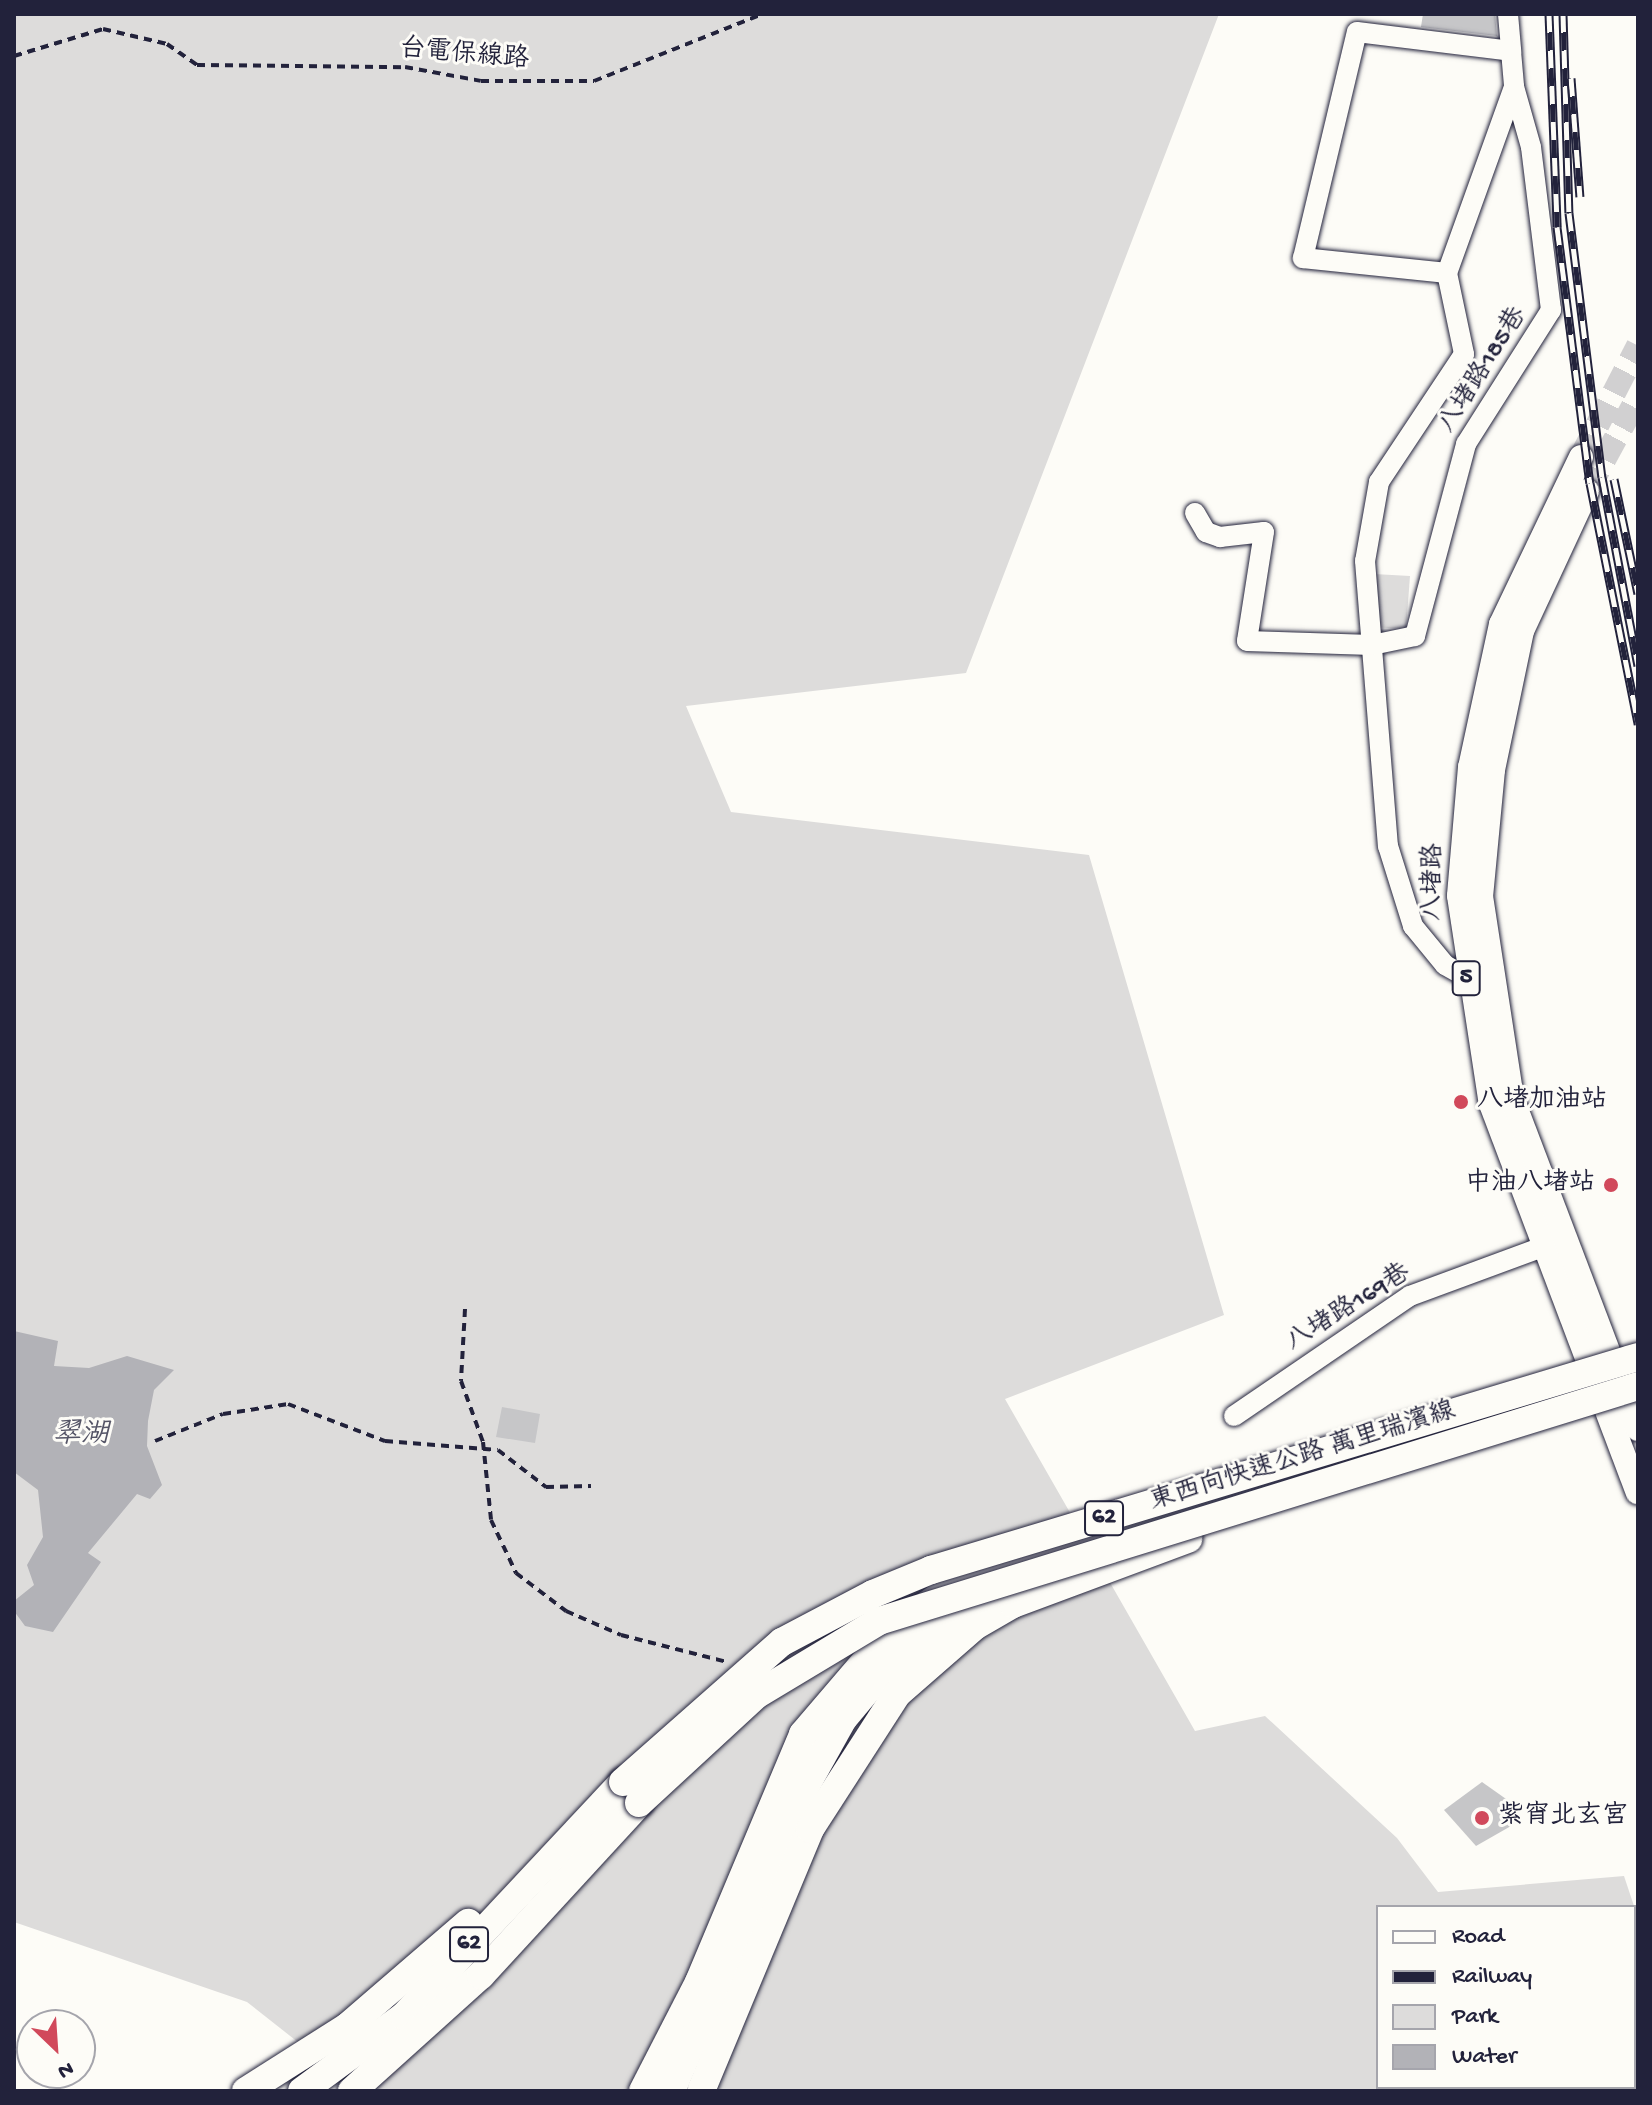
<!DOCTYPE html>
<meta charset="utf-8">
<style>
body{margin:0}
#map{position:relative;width:1652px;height:2105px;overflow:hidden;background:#fdfcf7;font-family:"Gochi Hand","LXGW WenKai TC",sans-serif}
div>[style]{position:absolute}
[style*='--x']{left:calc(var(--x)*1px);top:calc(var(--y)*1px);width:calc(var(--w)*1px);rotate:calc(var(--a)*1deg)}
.green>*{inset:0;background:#dddcdb}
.water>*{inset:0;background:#b2b2b7}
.building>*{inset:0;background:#c6c6c8}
.major-tunnel>*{height:24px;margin-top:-12px;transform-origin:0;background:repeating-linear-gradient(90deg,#d1d0d1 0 24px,transparent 0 36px)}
.path>*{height:4px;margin-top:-2px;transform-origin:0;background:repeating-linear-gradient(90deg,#22223b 0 8px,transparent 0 14px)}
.roads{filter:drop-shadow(0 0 2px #22223b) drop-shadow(0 0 2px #22223b)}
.minor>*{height:20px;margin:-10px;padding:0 10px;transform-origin:10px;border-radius:10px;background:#fdfcf7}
.major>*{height:24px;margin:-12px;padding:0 12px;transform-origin:12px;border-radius:12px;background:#fdfcf7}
.highway>*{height:28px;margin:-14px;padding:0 14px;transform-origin:14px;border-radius:14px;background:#fdfcf7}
.rail>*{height:9px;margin-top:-4.5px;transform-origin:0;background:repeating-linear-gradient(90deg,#fdfcf7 0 18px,#22223b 0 36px);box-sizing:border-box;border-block:2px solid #22223b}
.bridges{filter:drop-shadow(0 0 2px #22223b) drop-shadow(0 0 2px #22223b)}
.highway-bridge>*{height:28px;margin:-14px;padding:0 14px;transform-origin:14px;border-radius:14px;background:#fdfcf7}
.dots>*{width:22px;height:22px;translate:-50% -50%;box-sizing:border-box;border:4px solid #fdfcf7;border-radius:50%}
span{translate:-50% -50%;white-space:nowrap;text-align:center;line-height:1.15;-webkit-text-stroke:6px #fdfcf7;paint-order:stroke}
.shield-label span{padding:2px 6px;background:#fdfcf7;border:2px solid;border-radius:6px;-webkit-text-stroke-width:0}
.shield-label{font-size:24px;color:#22223b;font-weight:700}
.street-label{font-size:26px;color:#22223b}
.poi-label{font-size:26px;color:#22223b}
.left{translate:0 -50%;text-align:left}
.right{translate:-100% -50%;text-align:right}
.water-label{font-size:28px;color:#545466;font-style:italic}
.frame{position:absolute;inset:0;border:16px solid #22223b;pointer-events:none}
.legend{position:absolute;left:1376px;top:1905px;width:260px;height:184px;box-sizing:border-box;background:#fdfcf7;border:2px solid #a5a5ac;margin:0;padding:10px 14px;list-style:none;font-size:24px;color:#22223b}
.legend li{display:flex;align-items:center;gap:16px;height:40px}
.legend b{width:40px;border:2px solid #a5a5ac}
.north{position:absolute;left:16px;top:2009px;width:80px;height:80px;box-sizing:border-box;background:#fdfcf7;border:2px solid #a5a5ac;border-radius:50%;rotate:155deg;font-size:22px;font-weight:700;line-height:32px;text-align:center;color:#22223b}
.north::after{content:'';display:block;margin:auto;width:28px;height:36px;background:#d1495b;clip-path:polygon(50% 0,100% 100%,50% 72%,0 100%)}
</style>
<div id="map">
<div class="green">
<i style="clip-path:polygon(14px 14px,1219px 14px,966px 673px,686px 706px,731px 812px,1089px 855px,1224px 1315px,1005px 1399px,1195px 1731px,1265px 1716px,1397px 1838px,1438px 1892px,1624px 1876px,1638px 1918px,1634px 2052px,1634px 1907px,1378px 1907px,1378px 2087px,1607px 2091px,360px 2091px,247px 2002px,14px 1922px)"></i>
<i style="clip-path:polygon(1374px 574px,1410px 576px,1406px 629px,1371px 627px)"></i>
</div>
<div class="water">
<i style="clip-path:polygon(14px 1331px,58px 1341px,54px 1366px,89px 1368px,127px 1356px,174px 1370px,154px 1390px,148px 1421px,147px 1446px,162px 1485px,150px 1499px,137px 1494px,88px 1553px,101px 1562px,53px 1632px,25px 1626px,14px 1611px,14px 1601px,34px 1585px,27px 1565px,43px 1537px,38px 1490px,14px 1472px)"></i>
</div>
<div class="building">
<i style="clip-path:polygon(1423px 14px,1495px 14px,1497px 36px,1421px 27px)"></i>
<i style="clip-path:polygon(502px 1407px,540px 1414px,535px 1443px,496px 1437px)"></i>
<i style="clip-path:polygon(1482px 1782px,1516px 1806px,1511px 1826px,1476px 1846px,1444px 1810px)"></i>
</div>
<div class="major-tunnel">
<i style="--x:1581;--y:457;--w:125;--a:-62.8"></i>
<i style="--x:1587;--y:491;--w:107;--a:-61.5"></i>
</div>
<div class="path">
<i style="--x:14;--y:56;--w:93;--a:-16.9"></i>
<i style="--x:103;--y:29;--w:66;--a:13.2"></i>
<i style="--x:167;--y:44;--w:37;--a:35"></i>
<i style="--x:197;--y:65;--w:208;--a:0.6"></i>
<i style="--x:405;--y:67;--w:77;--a:10.4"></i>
<i style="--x:481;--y:81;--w:113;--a:0"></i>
<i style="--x:594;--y:81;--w:181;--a:-21.7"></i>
<i style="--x:465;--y:1309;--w:72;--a:93.2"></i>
<i style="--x:461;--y:1381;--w:65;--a:70.2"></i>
<i style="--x:483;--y:1442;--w:78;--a:84.1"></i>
<i style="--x:491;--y:1520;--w:59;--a:64.7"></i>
<i style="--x:516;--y:1573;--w:63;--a:37.2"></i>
<i style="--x:566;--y:1611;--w:60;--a:23.6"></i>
<i style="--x:621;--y:1635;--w:109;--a:14.3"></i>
<i style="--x:155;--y:1441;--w:73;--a:-21.7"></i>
<i style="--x:223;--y:1414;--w:66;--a:-8.7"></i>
<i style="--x:288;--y:1404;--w:104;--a:20.9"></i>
<i style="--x:385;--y:1441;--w:113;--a:4.6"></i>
<i style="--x:498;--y:1450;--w:61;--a:37.6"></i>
<i style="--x:546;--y:1487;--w:45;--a:-1.3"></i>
</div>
<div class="roads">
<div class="minor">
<i style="--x:1508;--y:14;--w:37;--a:85"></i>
<i style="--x:1447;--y:273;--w:145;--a:-174.1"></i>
<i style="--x:1303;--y:258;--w:232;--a:-76.6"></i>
<i style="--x:1357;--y:32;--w:155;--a:7"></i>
<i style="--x:1511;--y:51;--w:36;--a:85"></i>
<i style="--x:1514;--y:87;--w:198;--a:109.8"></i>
<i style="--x:1447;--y:273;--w:83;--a:78.1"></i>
<i style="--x:1464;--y:354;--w:154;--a:123.6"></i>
<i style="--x:1379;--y:482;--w:80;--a:100"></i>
<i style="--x:1365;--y:561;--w:286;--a:85.4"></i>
<i style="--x:1388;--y:846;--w:84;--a:72.6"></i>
<i style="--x:1413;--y:926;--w:50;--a:50.6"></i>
<i style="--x:1445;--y:965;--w:23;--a:29"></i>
<i style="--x:1465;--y:976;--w:19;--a:-9"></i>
<i style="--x:1195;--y:513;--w:22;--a:60"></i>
<i style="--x:1206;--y:532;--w:15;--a:20"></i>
<i style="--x:1220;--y:537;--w:44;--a:-6.5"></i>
<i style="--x:1264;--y:532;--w:110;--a:98.9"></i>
<i style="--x:1247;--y:641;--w:125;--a:1.8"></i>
<i style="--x:1372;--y:645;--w:44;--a:-11.8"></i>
<i style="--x:1415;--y:636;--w:199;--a:-75.1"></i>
<i style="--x:1466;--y:444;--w:159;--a:-57.6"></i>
<i style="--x:1551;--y:310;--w:164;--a:-97"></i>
<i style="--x:1531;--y:147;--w:62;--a:-105.8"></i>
<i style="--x:1234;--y:1416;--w:213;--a:-34.3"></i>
<i style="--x:1410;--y:1296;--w:144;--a:-20.3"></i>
</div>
<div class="major">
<i style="--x:1581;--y:457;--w:185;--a:115.6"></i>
<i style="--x:1501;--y:624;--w:146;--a:102.2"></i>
<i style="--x:1470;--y:767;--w:129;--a:94.9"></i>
<i style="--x:1459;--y:896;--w:210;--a:81.3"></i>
<i style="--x:1491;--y:1104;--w:415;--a:69.3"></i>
<i style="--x:1587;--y:491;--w:154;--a:114.9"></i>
<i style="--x:1522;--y:631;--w:142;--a:101.8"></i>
<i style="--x:1493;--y:770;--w:127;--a:95.4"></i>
<i style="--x:1481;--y:896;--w:204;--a:81.3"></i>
<i style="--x:1512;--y:1098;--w:354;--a:69.2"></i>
</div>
<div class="highway">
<i style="--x:246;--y:2091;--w:120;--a:-32.4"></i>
<i style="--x:347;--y:2027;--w:160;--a:-40.7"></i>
<i style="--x:302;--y:2091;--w:127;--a:-36.3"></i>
<i style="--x:404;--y:2016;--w:320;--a:-46.9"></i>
<i style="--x:352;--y:2091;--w:173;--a:-42"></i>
<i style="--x:481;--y:1975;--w:234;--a:-47.4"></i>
<i style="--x:643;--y:2091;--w:123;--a:-62.8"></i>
<i style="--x:699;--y:1982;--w:269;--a:-67.2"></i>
<i style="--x:803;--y:1734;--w:140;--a:-49.4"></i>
<i style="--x:894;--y:1628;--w:128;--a:-35.2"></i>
<i style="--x:671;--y:2091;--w:309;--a:-66.6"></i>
<i style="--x:794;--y:1807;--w:101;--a:-60.9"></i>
<i style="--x:843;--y:1719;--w:64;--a:-50.1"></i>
<i style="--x:884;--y:1670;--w:105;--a:-39.6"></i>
<i style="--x:965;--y:1603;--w:47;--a:-35.4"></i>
<i style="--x:1003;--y:1576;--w:98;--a:-25.5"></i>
<i style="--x:701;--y:2091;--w:284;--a:-67.4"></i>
<i style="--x:810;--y:1829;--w:161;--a:-57.2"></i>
<i style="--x:897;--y:1694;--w:103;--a:-41.1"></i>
<i style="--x:975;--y:1626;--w:44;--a:-30.1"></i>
<i style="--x:1013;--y:1604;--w:187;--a:-20.4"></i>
</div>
</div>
<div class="rail">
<i style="--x:1549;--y:14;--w:213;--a:87.8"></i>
<i style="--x:1557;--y:227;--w:258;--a:82.7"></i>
<i style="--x:1590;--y:483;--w:246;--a:78.7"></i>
<i style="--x:1563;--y:14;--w:199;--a:88.3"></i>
<i style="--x:1569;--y:213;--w:266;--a:82.9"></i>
<i style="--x:1602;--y:477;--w:192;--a:79.2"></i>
<i style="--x:1571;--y:78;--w:119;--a:85.7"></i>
<i style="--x:1614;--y:479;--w:117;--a:78.2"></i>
</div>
<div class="bridges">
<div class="highway-bridge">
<i style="--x:623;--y:1782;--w:212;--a:-41.4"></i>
<i style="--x:782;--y:1642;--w:103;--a:-27.8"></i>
<i style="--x:873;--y:1594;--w:63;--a:-22.5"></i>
<i style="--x:931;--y:1570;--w:738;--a:-16.77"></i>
<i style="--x:639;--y:1803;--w:159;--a:-42.7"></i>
<i style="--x:756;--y:1695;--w:144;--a:-31"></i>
<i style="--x:879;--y:1621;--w:795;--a:-17.2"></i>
</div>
</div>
<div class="dots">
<i style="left:1461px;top:1102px;background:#d1495b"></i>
<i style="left:1611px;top:1185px;background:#d1495b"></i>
<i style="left:1482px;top:1818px;background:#d1495b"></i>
</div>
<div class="shield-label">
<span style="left:1466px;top:978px">5</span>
<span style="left:1104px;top:1518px">62</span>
<span style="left:469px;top:1944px">62</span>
</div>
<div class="street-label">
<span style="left:464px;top:56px;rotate:5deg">台電保線路</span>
<span style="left:1484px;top:371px;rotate:-58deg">八堵路185巷</span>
<span style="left:1435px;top:882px;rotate:-89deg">八堵路</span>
<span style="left:1349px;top:1309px;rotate:-32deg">八堵路169巷</span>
<span style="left:1303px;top:1458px;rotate:-17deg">東西向快速公路 萬里瑞濱線</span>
</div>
<div class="poi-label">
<span class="left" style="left:1477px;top:1102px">八堵加油站</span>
<span class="right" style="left:1595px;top:1185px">中油八堵站</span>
<span class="left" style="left:1498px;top:1818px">紫宵北玄宮</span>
</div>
<div class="water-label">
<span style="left:81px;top:1436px">翠湖</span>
</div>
<div class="frame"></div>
<ul class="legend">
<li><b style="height:10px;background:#fdfcf7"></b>Road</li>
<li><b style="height:10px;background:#22223b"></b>Railway</li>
<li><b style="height:22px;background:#dddcdb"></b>Park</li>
<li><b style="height:22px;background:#b2b2b7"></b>Water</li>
</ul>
<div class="north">N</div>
</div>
